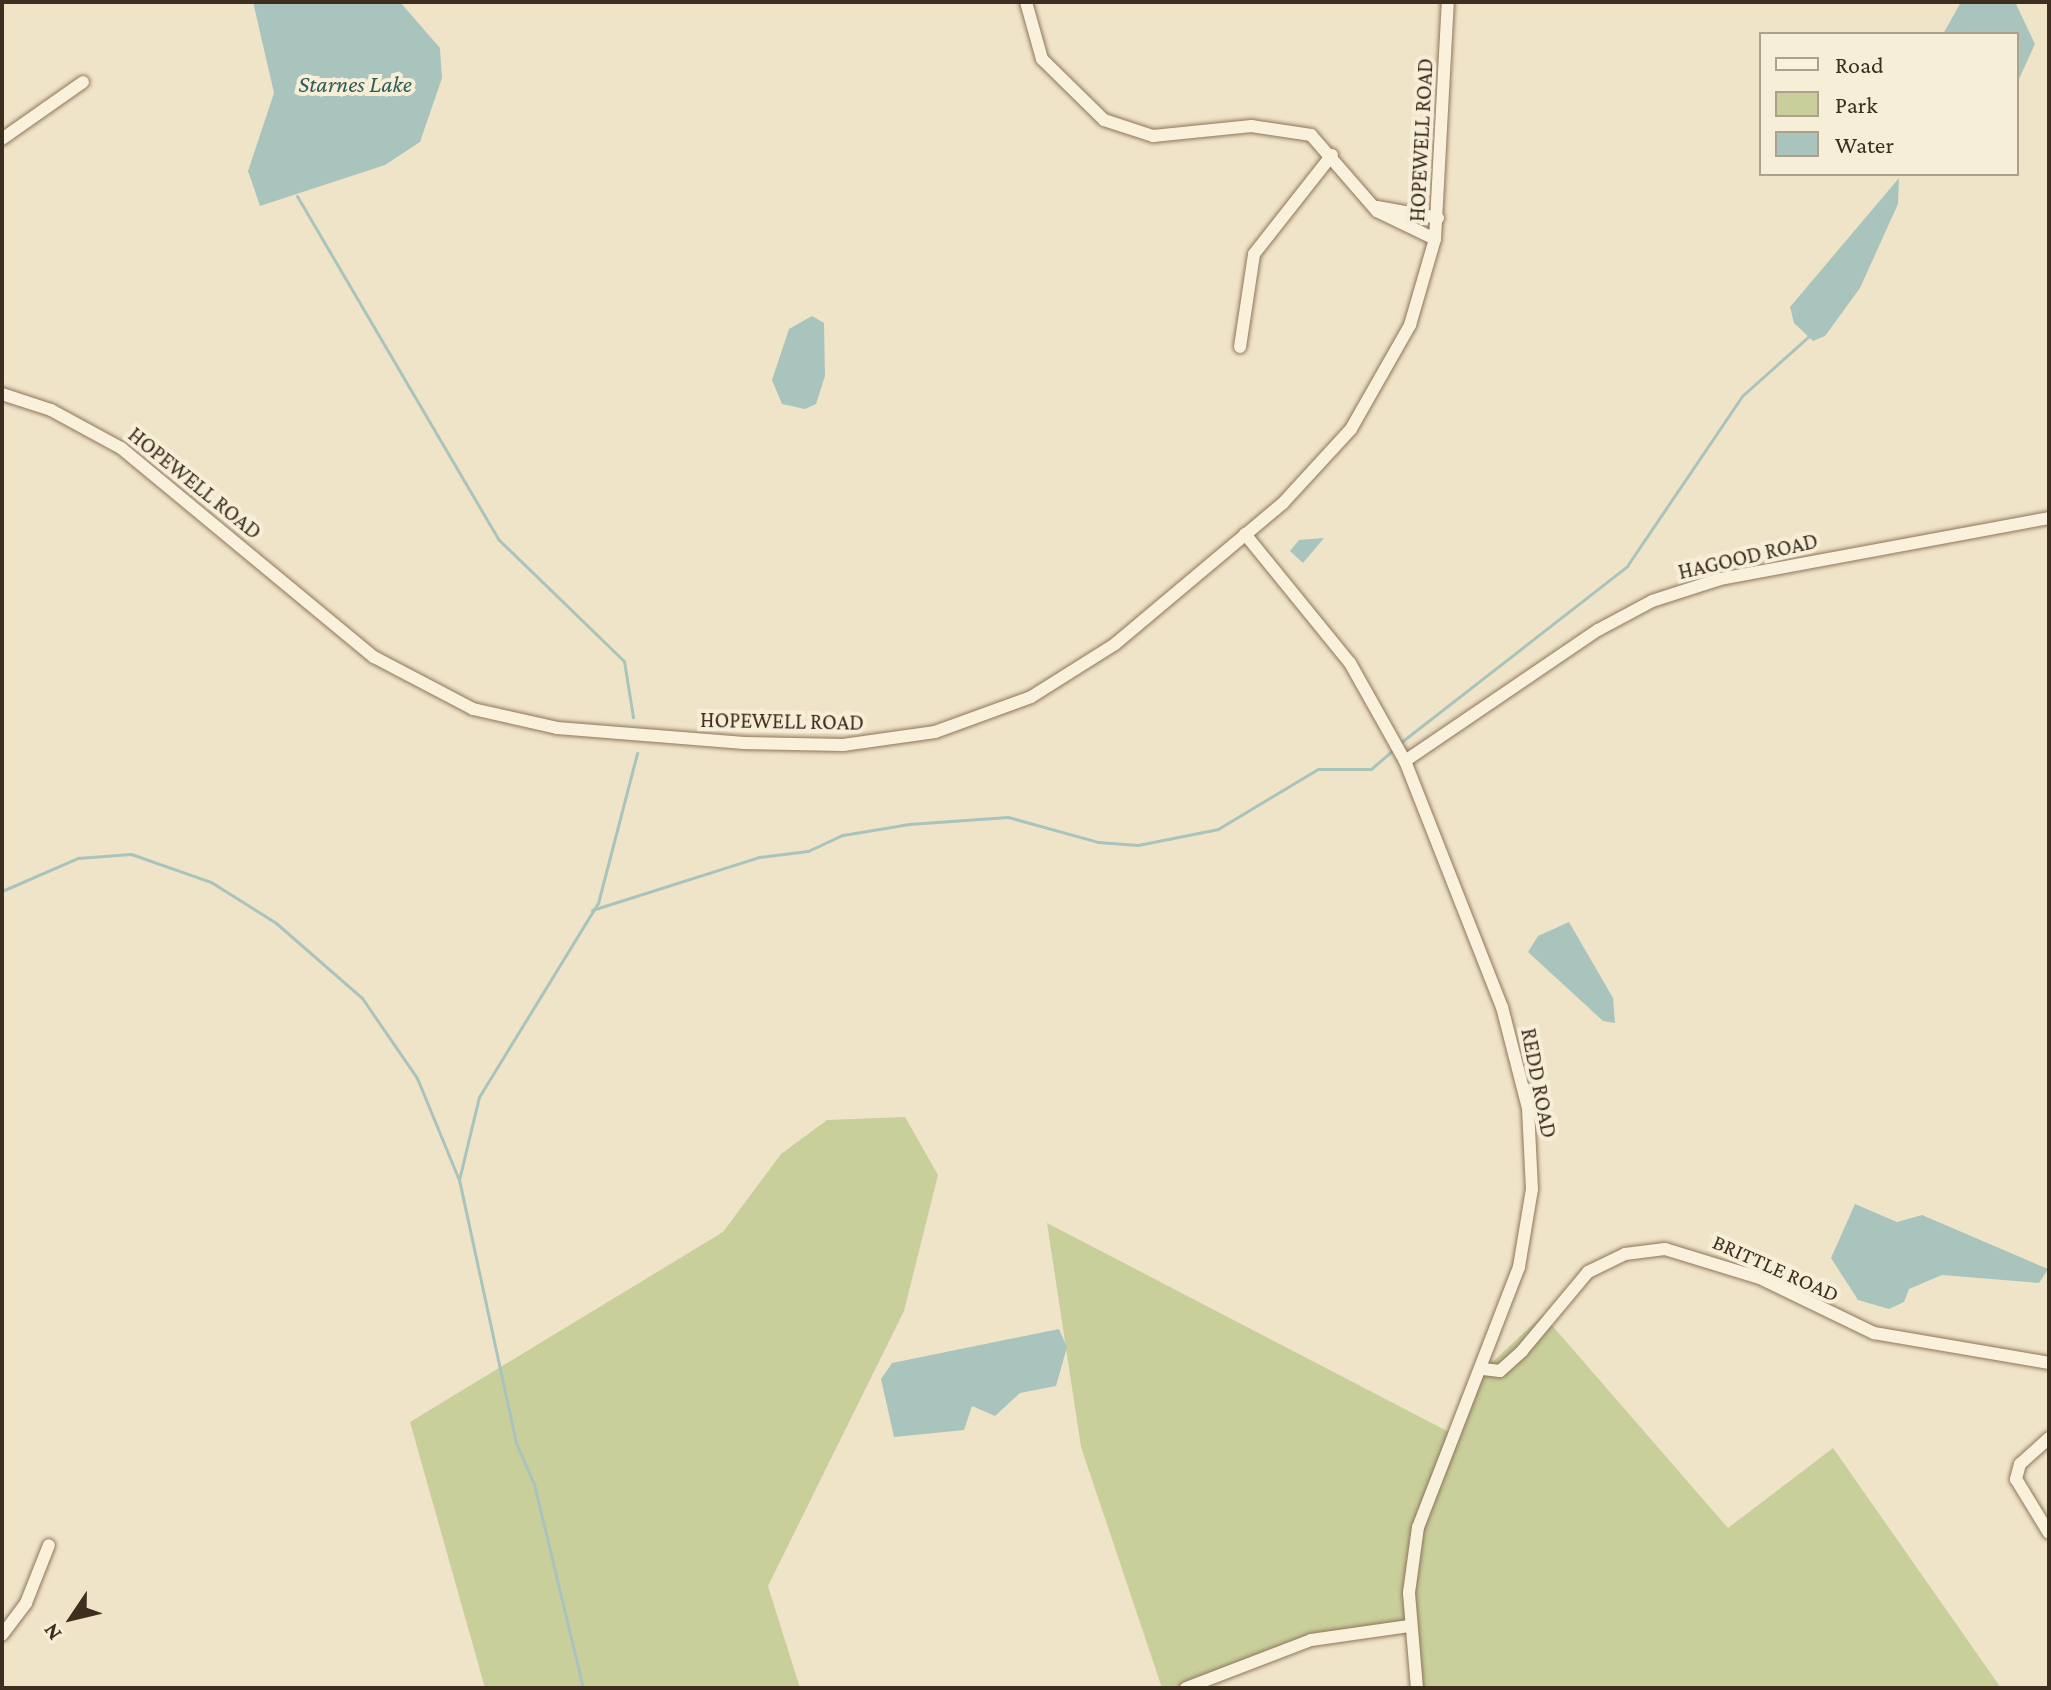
<!DOCTYPE html>
<style>
body{margin:0}
#map{position:relative;width:2051px;height:1690px;overflow:hidden;background:#f0e4c8;font-family:"Crimson Pro",serif}
div>[style]{position:absolute}
[style*='--x']{left:calc(var(--x)*1px);top:calc(var(--y)*1px);width:calc(var(--w)*1px);rotate:calc(var(--a)*1deg)}
.green>*{inset:0;background:#c9cf9b}
.water>*{inset:0;background:#a9c4bc}
.stream>*{height:3px;margin:-1.5px;padding:0 1.5px;transform-origin:1.5px;border-radius:1.5px;background:#a9c4bc}
.roads{filter:drop-shadow(0 0 2px #8d765c) drop-shadow(0 0 2px #8d765c)}
.minor>*{height:12px;margin:-6px;padding:0 6px;transform-origin:6px;border-radius:6px;background:#faf1dc}
span{translate:-50% -50%;white-space:nowrap;text-align:center;line-height:1.15;-webkit-text-stroke:8px #f7eed8;paint-order:stroke}
.street-label{font-size:22px;color:#3d2e20}
.water-label{font-size:24px;color:#2f5d5a;font-style:italic}
.frame{position:absolute;inset:0;border:4px solid #3d2e20;pointer-events:none}
.legend{position:absolute;left:1759px;top:32px;width:260px;height:144px;box-sizing:border-box;background:#f7eed8;border:2px solid #ada18e;margin:0;padding:10px 14px;list-style:none;font-size:24px;color:#3d2e20}
.legend li{display:flex;align-items:center;gap:16px;height:40px}
.legend b{width:40px;border:2px solid #ada18e}
.north{position:absolute;left:32px;top:1578px;width:80px;height:80px;-webkit-text-stroke:6px #f7eed8;paint-order:stroke;rotate:235deg;font-size:22px;font-weight:700;line-height:32px;text-align:center;color:#3d2e20}
.north::after{content:'';display:block;margin:auto;width:28px;height:36px;background:#3d2e20;clip-path:polygon(50% 0,100% 100%,50% 72%,0 100%)}
</style>
<div id="map">
<div class="green">
<i style="clip-path:polygon(905px 1117px,938px 1175px,904px 1311px,768px 1586px,800px 1688px,485px 1688px,410px 1422px,723px 1232px,781px 1154px,827px 1120px)"></i>
<i style="clip-path:polygon(1047px 1223px,1449px 1432px,1485px 1369px,1543px 1315px,1728px 1528px,1833px 1448px,2001px 1688px,1419px 1688px,1411px 1627px,1290px 1649px,1202px 1688px,1162px 1688px,1081px 1447px)"></i>
</div>
<div class="water">
<i style="clip-path:polygon(253px 2px,400px 2px,440px 48px,442px 78px,420px 142px,385px 165px,260px 206px,248px 171px,274px 93px)"></i>
<i style="clip-path:polygon(1961px 2px,2015px 2px,2035px 44px,2019px 79px,2017px 34px,1943px 34px)"></i>
<i style="clip-path:polygon(1899px 178px,1898px 204px,1860px 288px,1825px 336px,1813px 341px,1794px 323px,1790px 307px)"></i>
<i style="clip-path:polygon(812px 316px,824px 323px,825px 376px,816px 404px,805px 409px,782px 404px,772px 380px,789px 329px)"></i>
<i style="clip-path:polygon(1324px 538px,1303px 563px,1290px 551px,1299px 540px)"></i>
<i style="clip-path:polygon(1569px 922px,1613px 998px,1615px 1023px,1603px 1021px,1528px 952px,1538px 936px)"></i>
<i style="clip-path:polygon(1855px 1204px,1897px 1222px,1922px 1215px,2048px 1269px,2039px 1283px,1942px 1275px,1909px 1289px,1904px 1302px,1889px 1309px,1858px 1300px,1831px 1258px)"></i>
<i style="clip-path:polygon(1059px 1329px,1067px 1347px,1056px 1386px,1020px 1393px,995px 1416px,972px 1406px,964px 1430px,894px 1437px,881px 1379px,892px 1363px)"></i>
</div>
<div class="stream">
<i style="--x:297;--y:196;--w:398;--a:59.6"></i>
<i style="--x:498;--y:539;--w:175;--a:44.1"></i>
<i style="--x:624;--y:661;--w:57;--a:80.9"></i>
<i style="--x:1400;--y:743;--w:288;--a:-37.9"></i>
<i style="--x:1627;--y:566;--w:205;--a:-55.9"></i>
<i style="--x:1742;--y:396;--w:89;--a:-41.8"></i>
<i style="--x:2;--y:891;--w:83;--a:-23.5"></i>
<i style="--x:78;--y:858;--w:53;--a:-4.3"></i>
<i style="--x:131;--y:854;--w:85;--a:19.3"></i>
<i style="--x:211;--y:882;--w:77;--a:32.2"></i>
<i style="--x:276;--y:923;--w:114;--a:41.1"></i>
<i style="--x:362;--y:998;--w:97;--a:55.5"></i>
<i style="--x:417;--y:1078;--w:110;--a:67.6"></i>
<i style="--x:592;--y:910;--w:175;--a:-17.6"></i>
<i style="--x:759;--y:857;--w:49;--a:-7"></i>
<i style="--x:808;--y:851;--w:38;--a:-25"></i>
<i style="--x:843;--y:835;--w:67;--a:-9.5"></i>
<i style="--x:909;--y:824;--w:99;--a:-4"></i>
<i style="--x:1008;--y:817;--w:93;--a:15.5"></i>
<i style="--x:1098;--y:842;--w:40;--a:4.3"></i>
<i style="--x:1138;--y:845;--w:82;--a:-11.3"></i>
<i style="--x:1218;--y:829;--w:117;--a:-31"></i>
<i style="--x:1318;--y:769;--w:53;--a:0"></i>
<i style="--x:1371;--y:769;--w:30;--a:-41"></i>
<i style="--x:583;--y:1688;--w:210;--a:-103.5"></i>
<i style="--x:534;--y:1484;--w:45;--a:-113.7"></i>
<i style="--x:516;--y:1443;--w:269;--a:-102.2"></i>
<i style="--x:459;--y:1180;--w:85;--a:-76.5"></i>
<i style="--x:479;--y:1097;--w:228;--a:-58.5"></i>
<i style="--x:598;--y:903;--w:155;--a:-75.4"></i>
</div>
<div class="roads">
<div class="minor">
<i style="--x:1026;--y:2;--w:59;--a:74.3"></i>
<i style="--x:1042;--y:59;--w:87;--a:44.5"></i>
<i style="--x:1104;--y:120;--w:52;--a:18.1"></i>
<i style="--x:1153;--y:136;--w:99;--a:-5.8"></i>
<i style="--x:1251;--y:126;--w:61;--a:8.5"></i>
<i style="--x:1311;--y:135;--w:101;--a:49"></i>
<i style="--x:1377;--y:211;--w:64;--a:25.8"></i>
<i style="--x:2;--y:139;--w:99;--a:-35.1"></i>
<i style="--x:1377;--y:207;--w:62;--a:10.2"></i>
<i style="--x:1240;--y:347;--w:94;--a:-81.4"></i>
<i style="--x:1254;--y:254;--w:126;--a:-51.8"></i>
<i style="--x:2;--y:394;--w:52;--a:18.1"></i>
<i style="--x:51;--y:410;--w:80;--a:28.5"></i>
<i style="--x:121;--y:448;--w:328;--a:39.6"></i>
<i style="--x:374;--y:657;--w:112;--a:27.7"></i>
<i style="--x:473;--y:709;--w:86;--a:12.7"></i>
<i style="--x:557;--y:728;--w:188;--a:4.6"></i>
<i style="--x:744;--y:743;--w:99;--a:1.2"></i>
<i style="--x:843;--y:745;--w:93;--a:-8"></i>
<i style="--x:935;--y:732;--w:102;--a:-20"></i>
<i style="--x:1031;--y:697;--w:99;--a:-32.2"></i>
<i style="--x:1115;--y:644;--w:219;--a:-40"></i>
<i style="--x:1283;--y:503;--w:100;--a:-47.4"></i>
<i style="--x:1351;--y:429;--w:120;--a:-60.4"></i>
<i style="--x:1410;--y:325;--w:90;--a:-73.8"></i>
<i style="--x:1435;--y:239;--w:237;--a:-86.9"></i>
<i style="--x:1245;--y:534;--w:166;--a:50.9"></i>
<i style="--x:1350;--y:663;--w:112;--a:60.7"></i>
<i style="--x:1405;--y:761;--w:264;--a:68.5"></i>
<i style="--x:1502;--y:1007;--w:104;--a:75.6"></i>
<i style="--x:1528;--y:1108;--w:81;--a:87.2"></i>
<i style="--x:1532;--y:1189;--w:79;--a:99.5"></i>
<i style="--x:1519;--y:1267;--w:279;--a:111.2"></i>
<i style="--x:1418;--y:1527;--w:67;--a:97.8"></i>
<i style="--x:1409;--y:1593;--w:95;--a:85.2"></i>
<i style="--x:1405;--y:761;--w:233;--a:-34.2"></i>
<i style="--x:1598;--y:630;--w:61;--a:-28.2"></i>
<i style="--x:1652;--y:601;--w:71;--a:-17.9"></i>
<i style="--x:1720;--y:579;--w:335;--a:-10.5"></i>
<i style="--x:1483;--y:1369;--w:17;--a:7"></i>
<i style="--x:1500;--y:1371;--w:30;--a:-42"></i>
<i style="--x:1522;--y:1351;--w:103;--a:-50.1"></i>
<i style="--x:1588;--y:1272;--w:41;--a:-25.9"></i>
<i style="--x:1625;--y:1254;--w:40;--a:-7.1"></i>
<i style="--x:1665;--y:1249;--w:99;--a:17"></i>
<i style="--x:1760;--y:1278;--w:127;--a:25.8"></i>
<i style="--x:1874;--y:1333;--w:178;--a:9.7"></i>
<i style="--x:2049;--y:1438;--w:39;--a:138"></i>
<i style="--x:2020;--y:1464;--w:16;--a:105"></i>
<i style="--x:2016;--y:1479;--w:63;--a:58.6"></i>
<i style="--x:2;--y:1635;--w:40;--a:-53"></i>
<i style="--x:26;--y:1603;--w:62;--a:-68.4"></i>
<i style="--x:1186;--y:1688;--w:134;--a:-21"></i>
<i style="--x:1311;--y:1640;--w:99;--a:-8.1"></i>
</div>
</div>
<div class="street-label">
<span style="left:1421px;top:140px;rotate:-87deg">HOPEWELL ROAD</span>
<span style="left:195px;top:483px;rotate:39deg">HOPEWELL ROAD</span>
<span style="left:1748px;top:556px;rotate:-13deg">HAGOOD ROAD</span>
<span style="left:782px;top:721px;rotate:1deg">HOPEWELL ROAD</span>
<span style="left:1539px;top:1083px;rotate:79deg">REDD ROAD</span>
<span style="left:1776px;top:1268px;rotate:24deg">BRITTLE ROAD</span>
</div>
<div class="water-label">
<span style="left:355px;top:84px">Starnes Lake</span>
</div>
<div class="frame"></div>
<ul class="legend">
<li><b style="height:10px;background:#faf1dc"></b>Road</li>
<li><b style="height:22px;background:#c9cf9b"></b>Park</li>
<li><b style="height:22px;background:#a9c4bc"></b>Water</li>
</ul>
<div class="north">N</div>
</div>
